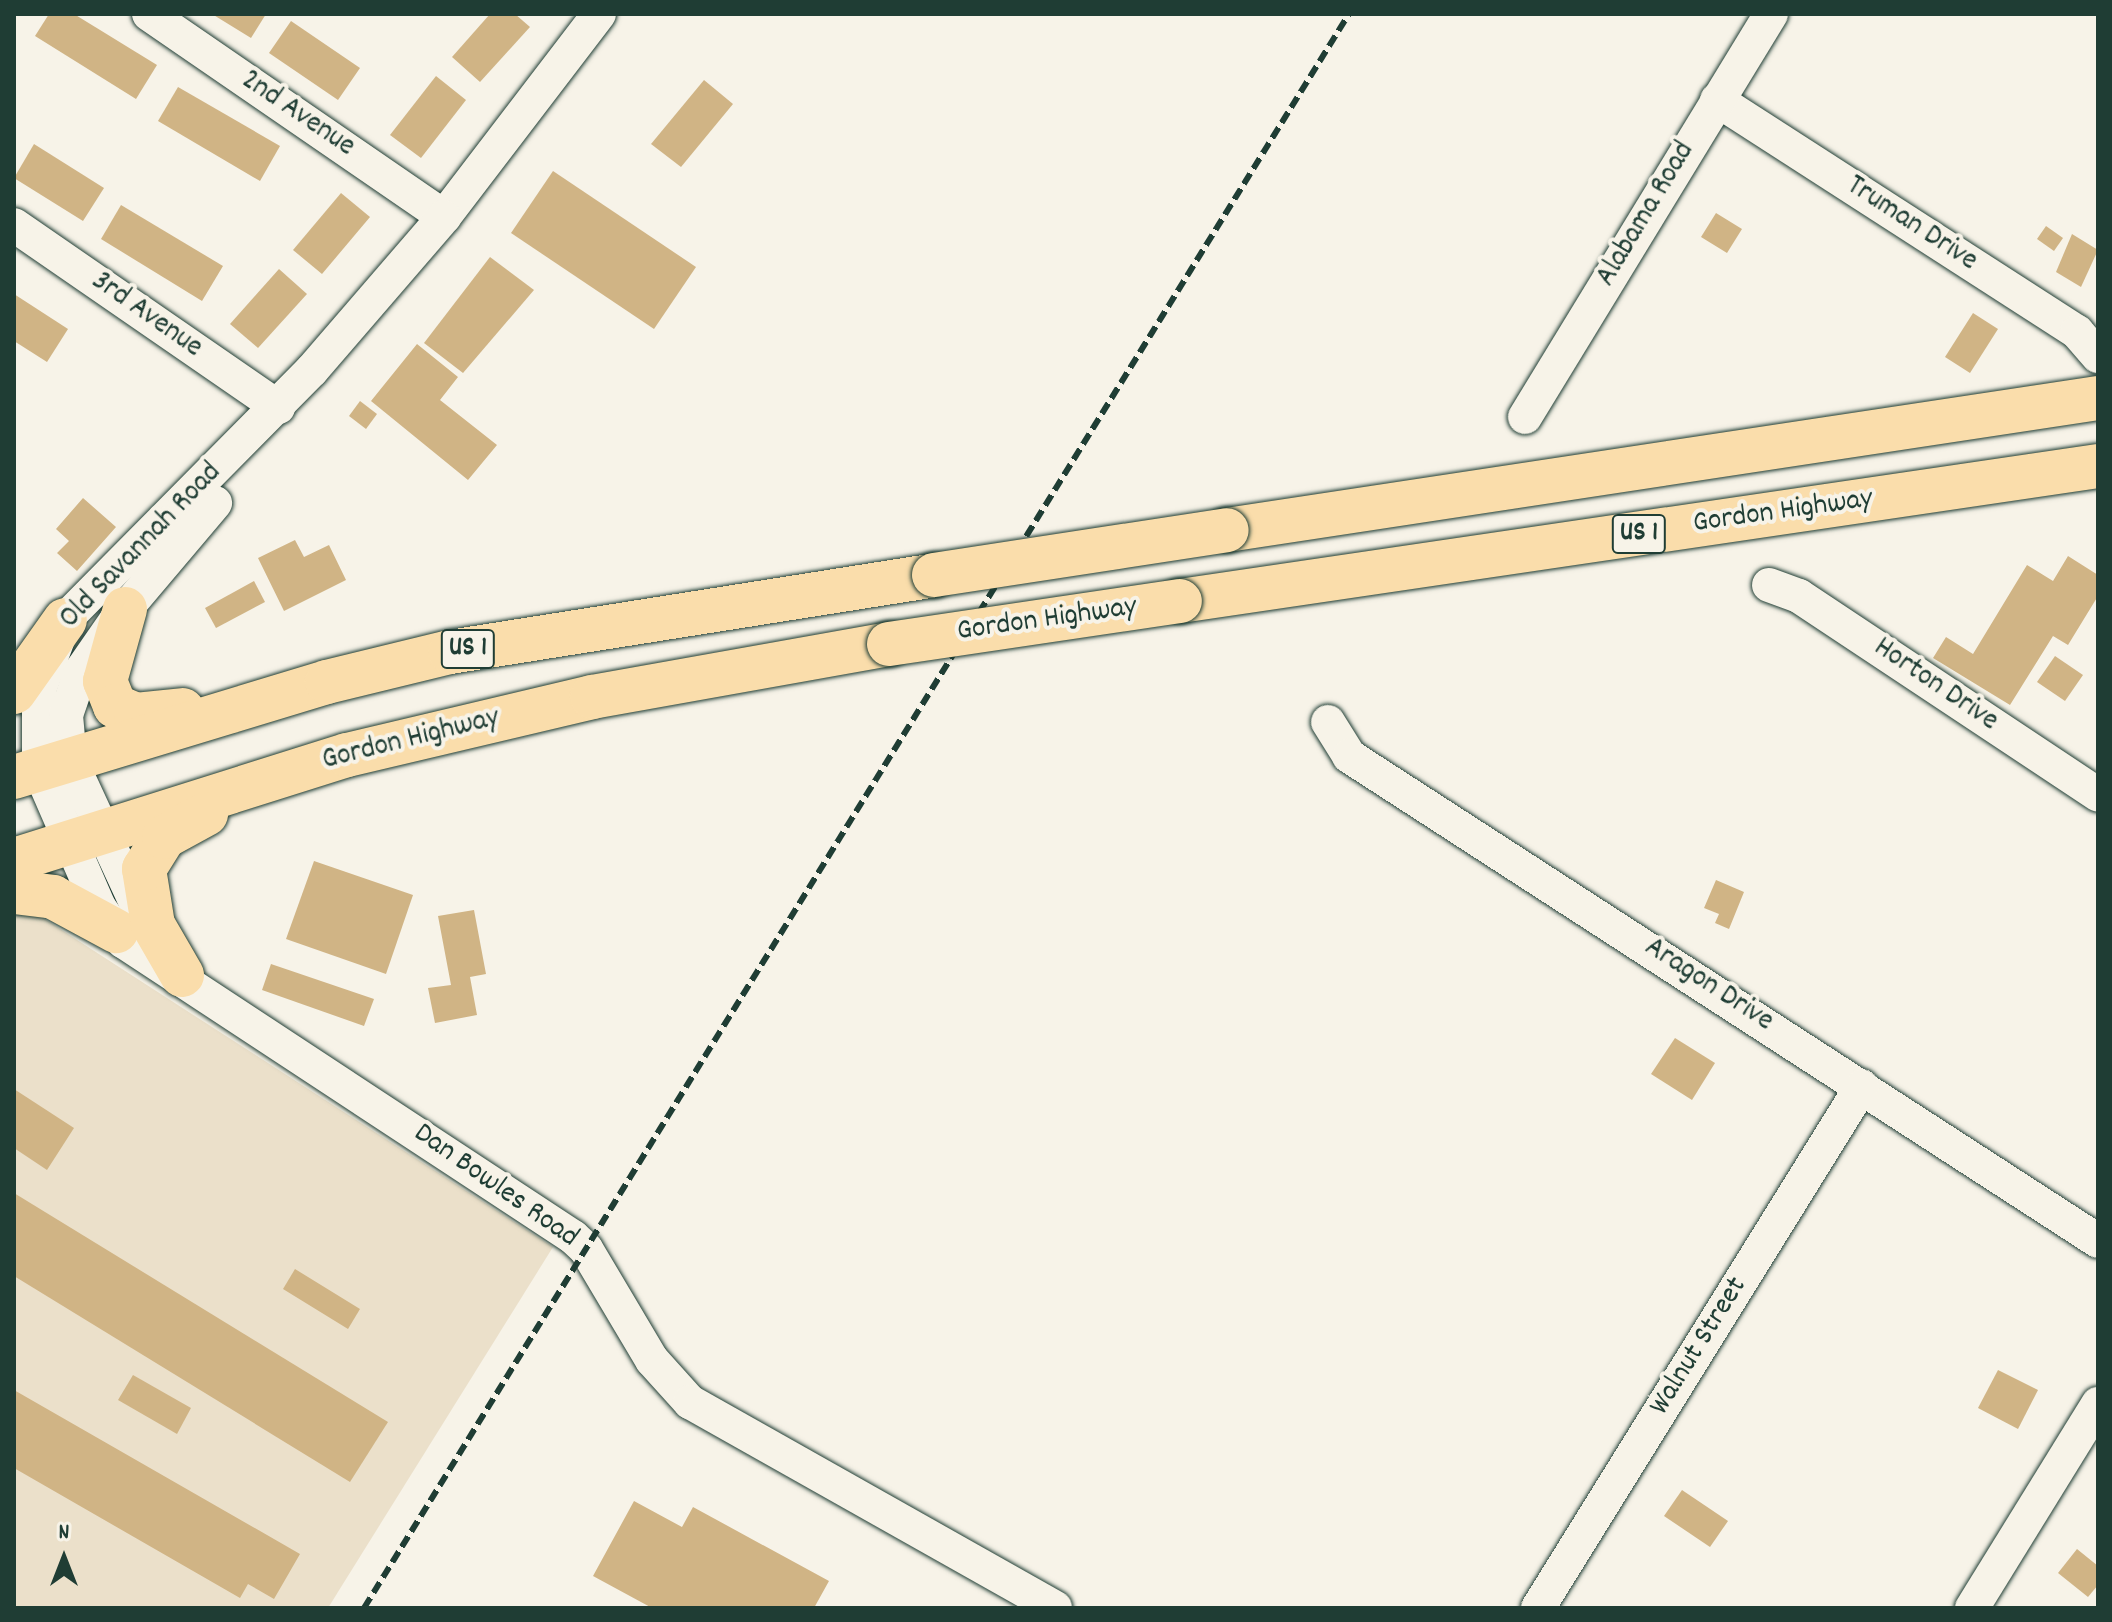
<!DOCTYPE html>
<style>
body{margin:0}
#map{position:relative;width:2112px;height:1622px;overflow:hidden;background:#f7f3e8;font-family:Dekko,sans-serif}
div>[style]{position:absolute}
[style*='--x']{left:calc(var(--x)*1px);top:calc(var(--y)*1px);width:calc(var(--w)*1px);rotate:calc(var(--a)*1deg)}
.built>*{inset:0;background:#ebe0ca}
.building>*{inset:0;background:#d0b485}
.roads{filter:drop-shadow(0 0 2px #1f3d34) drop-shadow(0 0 2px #1f3d34)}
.minor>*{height:34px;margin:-17px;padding:0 17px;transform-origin:17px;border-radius:17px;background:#f7f3e8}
.highway>*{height:44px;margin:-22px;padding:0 22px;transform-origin:22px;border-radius:22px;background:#faddab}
.rail>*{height:6px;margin-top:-3px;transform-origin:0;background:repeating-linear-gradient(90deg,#1f3d34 0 12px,transparent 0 18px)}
.bridges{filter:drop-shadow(0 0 2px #1f3d34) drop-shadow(0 0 2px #1f3d34)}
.highway-bridge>*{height:44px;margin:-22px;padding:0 22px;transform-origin:22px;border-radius:22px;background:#faddab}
span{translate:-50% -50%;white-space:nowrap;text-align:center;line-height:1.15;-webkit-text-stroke:8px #f7f3e8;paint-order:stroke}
.shield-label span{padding:2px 6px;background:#f7f3e8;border:2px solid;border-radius:6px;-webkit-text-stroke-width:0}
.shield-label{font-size:28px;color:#1f3d34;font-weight:700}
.street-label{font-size:30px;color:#1f3d34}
.frame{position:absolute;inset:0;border:16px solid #1f3d34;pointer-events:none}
.north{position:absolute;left:24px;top:1518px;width:80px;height:80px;-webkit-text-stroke:6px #f7f3e8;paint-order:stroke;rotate:0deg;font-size:22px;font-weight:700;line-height:32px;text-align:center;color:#1f3d34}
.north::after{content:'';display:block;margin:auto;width:28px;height:36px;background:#1f3d34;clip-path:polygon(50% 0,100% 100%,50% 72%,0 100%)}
</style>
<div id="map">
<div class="built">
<i style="clip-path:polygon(14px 912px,40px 916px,553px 1247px,328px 1608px,14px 1608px)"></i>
</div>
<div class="building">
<i style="clip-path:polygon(49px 14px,74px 14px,157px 65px,136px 99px,35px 36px)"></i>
<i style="clip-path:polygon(212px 14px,266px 14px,251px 38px)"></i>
<i style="clip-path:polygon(490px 14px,515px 14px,530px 27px,480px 82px,452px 57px)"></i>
<i style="clip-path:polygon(291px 21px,360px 68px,338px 100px,269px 53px)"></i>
<i style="clip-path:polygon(436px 76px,466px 100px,421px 158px,390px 135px)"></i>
<i style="clip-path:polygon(704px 80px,733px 104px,681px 167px,651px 144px)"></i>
<i style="clip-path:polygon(178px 87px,280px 146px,260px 181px,158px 121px)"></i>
<i style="clip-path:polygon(34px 144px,104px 188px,83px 221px,14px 178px)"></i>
<i style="clip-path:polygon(553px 171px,696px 267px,654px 329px,511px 233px)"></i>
<i style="clip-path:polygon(341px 193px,370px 217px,322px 274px,293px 250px)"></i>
<i style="clip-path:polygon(121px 205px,223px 266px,202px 301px,101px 239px)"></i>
<i style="clip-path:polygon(1716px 213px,1742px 229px,1727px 253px,1701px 237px)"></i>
<i style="clip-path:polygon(2046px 226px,2063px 238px,2054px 251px,2037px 239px)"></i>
<i style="clip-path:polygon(2072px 234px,2098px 250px,2081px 287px,2056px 272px)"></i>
<i style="clip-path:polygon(490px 257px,534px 290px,463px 373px,424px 343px)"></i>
<i style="clip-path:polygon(279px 269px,307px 294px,258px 348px,230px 324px)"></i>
<i style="clip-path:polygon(14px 294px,68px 329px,47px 362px,14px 341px)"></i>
<i style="clip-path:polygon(1973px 313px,1998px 329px,1970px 373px,1945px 357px)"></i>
<i style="clip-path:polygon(417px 344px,458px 377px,440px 400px,497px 445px,468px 480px,371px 401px)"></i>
<i style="clip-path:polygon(360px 401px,377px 414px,366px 429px,349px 416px)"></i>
<i style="clip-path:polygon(83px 498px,116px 527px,77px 571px,57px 553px,69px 541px,56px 529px)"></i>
<i style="clip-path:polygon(295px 540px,304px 557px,329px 545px,346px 580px,284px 611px,258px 558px)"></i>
<i style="clip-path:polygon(2068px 556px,2098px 575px,2098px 596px,2068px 645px,2053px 636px,2010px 705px,1933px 658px,1946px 637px,1973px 654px,2027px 565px,2053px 581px)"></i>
<i style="clip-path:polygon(254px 581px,265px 602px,216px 628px,205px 608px)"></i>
<i style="clip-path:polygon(2055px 656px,2083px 675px,2065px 701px,2037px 682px)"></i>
<i style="clip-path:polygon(314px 861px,413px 895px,386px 974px,286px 939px)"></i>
<i style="clip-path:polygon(1716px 880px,1744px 892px,1729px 929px,1715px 923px,1719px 914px,1704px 908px)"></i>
<i style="clip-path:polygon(474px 910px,486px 974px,470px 977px,477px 1015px,435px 1023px,428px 988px,451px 985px,438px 916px)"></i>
<i style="clip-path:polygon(271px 964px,374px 999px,364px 1026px,262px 990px)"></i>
<i style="clip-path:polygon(1675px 1038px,1715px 1063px,1692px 1100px,1651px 1074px)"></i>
<i style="clip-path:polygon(14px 1089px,74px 1128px,47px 1170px,14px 1148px)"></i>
<i style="clip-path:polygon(14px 1193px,388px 1422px,350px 1482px,14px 1276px)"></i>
<i style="clip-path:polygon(295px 1269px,360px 1309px,348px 1329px,283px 1289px)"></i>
<i style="clip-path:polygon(1998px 1370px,2038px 1390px,2018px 1429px,1978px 1408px)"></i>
<i style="clip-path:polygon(133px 1375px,191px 1408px,177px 1434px,118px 1400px)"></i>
<i style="clip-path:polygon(14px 1390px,300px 1554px,274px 1599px,248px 1584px,240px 1598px,14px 1468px)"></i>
<i style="clip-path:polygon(1682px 1490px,1728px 1521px,1710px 1547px,1664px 1516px)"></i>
<i style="clip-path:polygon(634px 1501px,682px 1527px,693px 1507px,829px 1581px,814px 1608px,652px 1608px,593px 1576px)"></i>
<i style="clip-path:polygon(2077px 1549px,2098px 1566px,2098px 1585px,2088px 1597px,2058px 1573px)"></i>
</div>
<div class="roads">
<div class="minor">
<i style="--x:149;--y:14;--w:358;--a:34.5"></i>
<i style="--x:599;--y:14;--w:255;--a:127.4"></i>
<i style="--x:444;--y:217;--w:202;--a:130.8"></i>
<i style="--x:312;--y:370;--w:351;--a:134.7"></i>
<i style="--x:65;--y:620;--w:75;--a:110.4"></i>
<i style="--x:39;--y:690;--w:79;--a:90"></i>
<i style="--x:39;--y:769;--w:150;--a:66.5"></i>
<i style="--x:99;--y:907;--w:42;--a:54.8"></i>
<i style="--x:123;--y:941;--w:539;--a:33.34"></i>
<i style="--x:573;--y:1237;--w:18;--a:43"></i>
<i style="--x:586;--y:1249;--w:129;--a:59.3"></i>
<i style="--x:652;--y:1360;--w:57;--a:47.9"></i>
<i style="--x:690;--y:1402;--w:419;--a:29.4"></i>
<i style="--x:1717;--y:100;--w:428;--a:32.8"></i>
<i style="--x:2077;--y:332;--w:32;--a:49"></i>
<i style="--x:14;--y:225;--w:321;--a:34.6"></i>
<i style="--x:1525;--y:417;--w:472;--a:-58.6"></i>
<i style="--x:1769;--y:585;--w:32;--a:20"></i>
<i style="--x:1799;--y:596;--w:359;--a:33.6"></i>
<i style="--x:1328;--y:722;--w:40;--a:58"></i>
<i style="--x:1349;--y:756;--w:892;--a:32.92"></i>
<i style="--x:144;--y:920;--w:176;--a:-114.8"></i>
<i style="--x:70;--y:760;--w:45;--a:-95.1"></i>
<i style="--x:66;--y:715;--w:46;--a:-71.2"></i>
<i style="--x:81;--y:671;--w:63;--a:-55.3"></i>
<i style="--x:117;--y:619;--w:152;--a:-49.8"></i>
<i style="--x:1538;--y:1608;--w:614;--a:-58.17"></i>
<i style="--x:1972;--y:1608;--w:240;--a:-58.3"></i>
</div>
<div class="highway">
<i style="--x:1227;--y:530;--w:881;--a:-8.62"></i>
<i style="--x:1180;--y:601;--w:928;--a:-8.37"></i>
<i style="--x:125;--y:609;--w:75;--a:105.5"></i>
<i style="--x:105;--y:681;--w:27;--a:68"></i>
<i style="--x:115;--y:706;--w:23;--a:23"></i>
<i style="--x:136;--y:715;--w:47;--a:-6.1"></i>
<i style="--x:14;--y:692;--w:88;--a:-54.7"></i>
<i style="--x:14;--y:777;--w:327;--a:-16.9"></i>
<i style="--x:327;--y:682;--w:127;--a:-13.7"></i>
<i style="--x:450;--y:652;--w:490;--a:-9"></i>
<i style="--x:14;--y:860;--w:349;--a:-17.5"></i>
<i style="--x:347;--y:755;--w:252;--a:-13.3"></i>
<i style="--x:592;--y:697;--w:302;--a:-10.1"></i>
<i style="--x:14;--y:892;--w:39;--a:7"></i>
<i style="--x:53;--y:897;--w:72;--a:28.4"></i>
<i style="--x:182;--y:975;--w:58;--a:-120.1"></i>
<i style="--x:153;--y:925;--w:57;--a:-99.1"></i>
<i style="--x:144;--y:869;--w:38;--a:-58"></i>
<i style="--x:164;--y:837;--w:48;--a:-28.7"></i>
</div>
</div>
<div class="rail">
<i style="--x:364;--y:1608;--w:1874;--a:-58.29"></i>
</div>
<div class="bridges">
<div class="highway-bridge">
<i style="--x:934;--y:575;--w:296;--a:-8.7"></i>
<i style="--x:889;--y:644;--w:294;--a:-8.4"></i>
</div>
</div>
<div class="shield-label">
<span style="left:1639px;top:534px">US 1</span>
<span style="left:468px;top:649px">US 1</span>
</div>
<div class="street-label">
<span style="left:297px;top:115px;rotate:34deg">2nd Avenue</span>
<span style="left:1647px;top:215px;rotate:-59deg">Alabama Road</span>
<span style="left:1911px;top:225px;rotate:33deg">Truman Drive</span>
<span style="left:146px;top:316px;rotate:35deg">3rd Avenue</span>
<span style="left:1783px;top:513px;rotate:-8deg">Gordon Highway</span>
<span style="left:142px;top:547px;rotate:-46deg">Old Savannah Road</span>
<span style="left:1047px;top:621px;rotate:-8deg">Gordon Highway</span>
<span style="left:1935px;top:686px;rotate:34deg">Horton Drive</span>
<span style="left:411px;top:741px;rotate:-14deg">Gordon Highway</span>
<span style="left:1708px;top:986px;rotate:33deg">Aragon Drive</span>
<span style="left:495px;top:1187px;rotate:35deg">Dan Bowles Road</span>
<span style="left:1700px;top:1347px;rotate:-58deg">Walnut Street</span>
</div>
<div class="frame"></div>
<div class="north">N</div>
</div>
